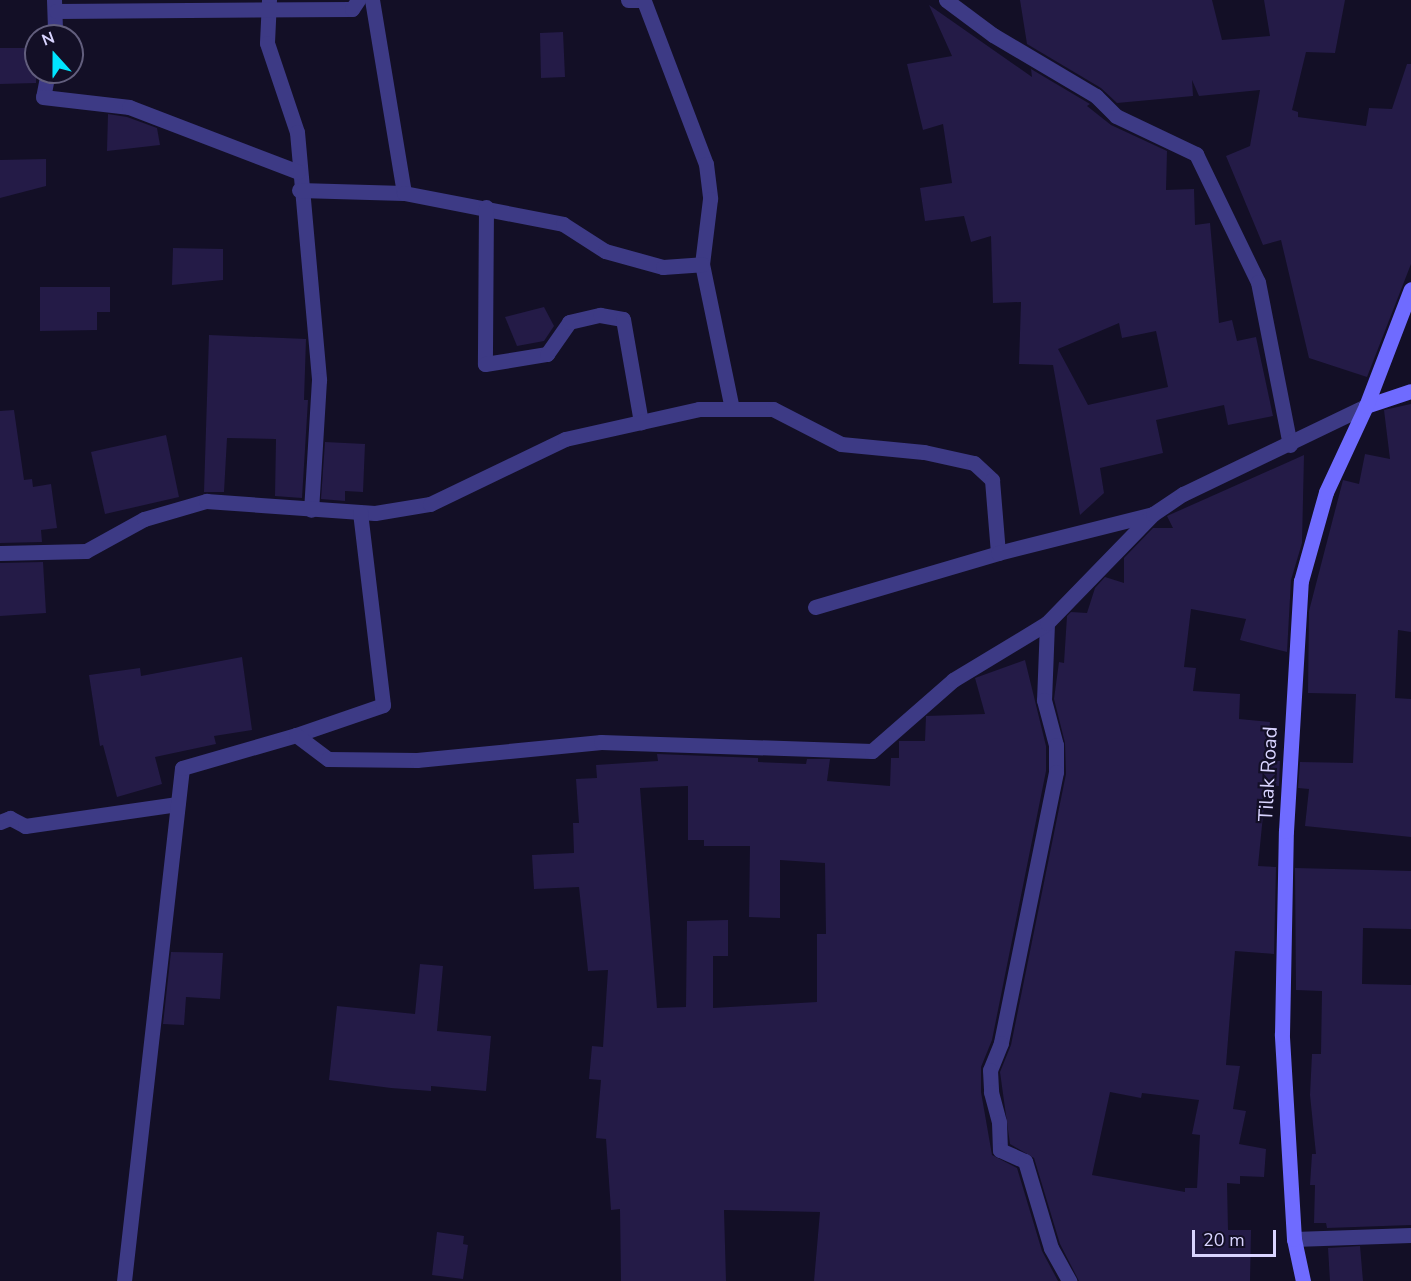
<!DOCTYPE html>
<style>
body{margin:0}
#map{position:relative;width:1411px;height:1281px;overflow:hidden;background:#130f26;font-family:"Nunito Sans",sans-serif}
div>[style]{position:absolute}
[style*='--x']{left:calc(var(--x)*1px);top:calc(var(--y)*1px);width:calc(var(--w)*1px);rotate:calc(var(--a)*1deg)}
.building>*{inset:0;background:#241b47}
.street>*{height:15px;margin:-7.5px;padding:0 7.5px;transform-origin:7.5px;border-radius:7.5px;background:#3d3a85}
.secondary>*{height:15px;margin:-7.5px;padding:0 7.5px;transform-origin:7.5px;border-radius:7.5px;background:#6f6bff}
span{translate:-50% -50%;white-space:nowrap;text-align:center;line-height:1.15;-webkit-text-stroke:4.5px #130f26;paint-order:stroke}
.street-label{font-size:20px;color:#d9d4ff}
.north{position:absolute;left:24px;top:24px;width:60px;height:60px;box-sizing:border-box;background:#130f26;border:2px solid #625e7d;border-radius:50%;rotate:339deg;font-size:16px;font-weight:700;line-height:24px;text-align:center;color:#d9d4ff}
.north::after{content:'';display:block;margin:auto;width:21px;height:27px;background:#00e5ff;clip-path:polygon(50% 0,100% 100%,50% 72%,0 100%)}
.scale{position:absolute;left:1192px;top:1230px;width:84px;height:27px;box-sizing:border-box;border:3px solid #d9d4ff;border-top:0;padding-left:8px;font-size:18px;line-height:21px;white-space:nowrap;color:#d9d4ff;-webkit-text-stroke:4px #130f26;paint-order:stroke}
</style>
<div id="map">
<div class="building">
<i style="clip-path:polygon(1020px 0,1212px 0,1222px 40px,1270px 36px,1264px 0,1345px 0,1335px 53px,1306px 52px,1292px 110px,1298px 112px,1298px 117px,1366px 126px,1369px 108px,1392px 109px,1407px 64px,1411px 64px,1411px 264px,1367px 377px,1309px 358px,1281px 240px,1263px 245px,1226px 156px,1250px 146px,1260px 90px,1199px 96px,1192px 80px,1193px 96px,1117px 103px,1101px 88px,1027px 44px)"></i>
<i style="clip-path:polygon(evenodd,929px 5px,1032px 77px,1031px 69px,1090px 104px,1087px 106px,1111px 125px,1167px 151px,1166px 190px,1194px 189px,1195px 225px,1210px 223px,1219px 323px,1232px 320px,1237px 341px,1256px 337px,1273px 416px,1228px 425px,1224px 405px,1156px 420px,1163px 453px,1100px 468px,1104px 493px,1080px 515px,1053px 365px,1019px 364px,1021px 302px,993px 303px,991px 236px,971px 242px,964px 216px,925px 221px,920px 188px,952px 183px,943px 124px,923px 130px,907px 64px,952px 56px,929px 5px,1119px 323px,1122px 338px,1156px 331px,1168px 387px,1088px 405px,1058px 349px,1119px 323px)"></i>
<i style="clip-path:polygon(563px 32px,565px 77px,541px 78px,540px 33px)"></i>
<i style="clip-path:polygon(0 48px,36px 48px,36px 83px,0 84px)"></i>
<i style="clip-path:polygon(108px 114px,127px 117px,157px 128px,160px 145px,107px 151px)"></i>
<i style="clip-path:polygon(46px 159px,46px 186px,0 198px,0 160px)"></i>
<i style="clip-path:polygon(173px 248px,223px 249px,223px 280px,172px 285px)"></i>
<i style="clip-path:polygon(40px 287px,110px 287px,110px 312px,97px 312px,97px 330px,40px 331px)"></i>
<i style="clip-path:polygon(544px 307px,554px 326px,544px 341px,517px 346px,505px 317px)"></i>
<i style="clip-path:polygon(209px 335px,306px 339px,304px 400px,308px 400px,302px 498px,275px 496px,276px 439px,227px 438px,224px 492px,204px 492px)"></i>
<i style="clip-path:polygon(1411px 404px,1411px 632px,1398px 630px,1395px 698px,1411px 699px,1411px 837px,1305px 826px,1309px 789px,1298px 788px,1300px 762px,1353px 763px,1356px 694px,1308px 693px,1309px 611px,1343px 480px,1359px 484px,1365px 454px,1390px 459px,1384px 410px)"></i>
<i style="clip-path:polygon(14px 410px,24px 480px,32px 479px,33px 487px,51px 484px,57px 528px,41px 530px,42px 542px,0 543px,0 411px)"></i>
<i style="clip-path:polygon(166px 435px,179px 497px,105px 514px,91px 452px)"></i>
<i style="clip-path:polygon(325px 442px,365px 444px,363px 492px,345px 491px,345px 501px,321px 499px)"></i>
<i style="clip-path:polygon(evenodd,1304px 455px,1302px 543px,1291px 580px,1287px 652px,1240px 640px,1246px 619px,1191px 609px,1184px 667px,1196px 668px,1193px 691px,1240px 694px,1239px 719px,1270px 722px,1268px 748px,1274px 749px,1273px 761px,1280px 761px,1279px 786px,1266px 785px,1258px 866px,1276px 867px,1274px 954px,1235px 951px,1226px 1065px,1240px 1066px,1233px 1109px,1246px 1111px,1239px 1144px,1266px 1149px,1264px 1177px,1240px 1176px,1240px 1184px,1227px 1183px,1228px 1230px,1251px 1230px,1250px 1281px,1079px 1281px,1060px 1244px,1034px 1158px,1010px 1144px,1000px 1072px,1011px 1045px,1066px 774px,1065px 743px,1054px 699px,1059px 662px,1064px 663px,1067px 616px,1071px 612px,1087px 613px,1095px 588px,1105px 577px,1124px 583px,1124px 558px,1153px 528px,1173px 528px,1167px 516px,1304px 455px,1110px 1092px,1141px 1098px,1142px 1093px,1199px 1100px,1192px 1134px,1200px 1135px,1197px 1188px,1185px 1188px,1185px 1192px,1092px 1175px,1110px 1092px)"></i>
<i style="clip-path:polygon(43px 562px,46px 613px,0 616px,0 563px)"></i>
<i style="clip-path:polygon(242px 657px,252px 730px,214px 736px,216px 744px,155px 757px,162px 784px,117px 797px,103px 745px,100px 746px,89px 675px,140px 668px,141px 676px)"></i>
<i style="clip-path:polygon(evenodd,1025px 660px,1046px 746px,1046px 771px,992px 1040px,981px 1067px,981px 1092px,992px 1155px,1017px 1168px,1042px 1251px,1058px 1281px,814px 1281px,820px 1212px,724px 1210px,726px 1281px,621px 1281px,620px 1209px,611px 1210px,606px 1139px,596px 1138px,601px 1080px,589px 1079px,592px 1046px,603px 1047px,608px 970px,588px 971px,579px 887px,534px 889px,532px 855px,574px 853px,573px 823px,579px 823px,576px 779px,597px 778px,596px 765px,658px 761px,657px 754px,758px 758px,758px 762px,806px 764px,807px 759px,830px 759px,827px 781px,890px 786px,891px 758px,899px 758px,899px 741px,925px 741px,926px 716px,985px 714px,975px 678px,1025px 660px,688px 786px,688px 840px,704px 840px,704px 846px,750px 846px,749px 917px,780px 918px,780px 860px,825px 863px,826px 934px,817px 934px,817px 1002px,713px 1008px,713px 956px,728px 956px,728px 920px,687px 921px,686px 1007px,657px 1008px,640px 788px,688px 786px)"></i>
<i style="clip-path:polygon(1295px 868px,1411px 871px,1411px 929px,1363px 928px,1362px 984px,1411px 985px,1411px 1225px,1327px 1228px,1326px 1223px,1314px 1223px,1315px 1185px,1310px 1185px,1312px 1154px,1316px 1154px,1310px 1095px,1312px 1054px,1321px 1054px,1322px 991px,1296px 990px)"></i>
<i style="clip-path:polygon(171px 952px,223px 953px,220px 999px,186px 997px,184px 1025px,163px 1024px)"></i>
<i style="clip-path:polygon(420px 964px,443px 966px,437px 1031px,491px 1036px,486px 1091px,431px 1086px,431px 1091px,391px 1088px,329px 1080px,337px 1006px,415px 1014px)"></i>
<i style="clip-path:polygon(437px 1232px,464px 1236px,463px 1244px,468px 1245px,463px 1279px,432px 1275px)"></i>
<i style="clip-path:polygon(1360px 1246px,1363px 1281px,1330px 1281px,1328px 1248px)"></i>
</div>
<div class="street">
<i style="--x:54;--y:0;--w:36;--a:88"></i>
<i style="--x:269;--y:0;--w:43;--a:92.7"></i>
<i style="--x:267;--y:43;--w:94;--a:71.4"></i>
<i style="--x:297;--y:132;--w:249;--a:84.9"></i>
<i style="--x:319;--y:380;--w:130;--a:93.5"></i>
<i style="--x:628;--y:0;--w:16;--a:0"></i>
<i style="--x:946;--y:0;--w:59;--a:36.7"></i>
<i style="--x:993;--y:35;--w:120;--a:30.6"></i>
<i style="--x:1096;--y:96;--w:28;--a:45"></i>
<i style="--x:1116;--y:116;--w:89;--a:25.4"></i>
<i style="--x:1196;--y:154;--w:142;--a:64.2"></i>
<i style="--x:1258;--y:282;--w:166;--a:78.9"></i>
<i style="--x:644;--y:1;--w:174;--a:69.2"></i>
<i style="--x:706;--y:164;--w:35;--a:83"></i>
<i style="--x:710;--y:199;--w:65;--a:97"></i>
<i style="--x:702;--y:264;--w:148;--a:78.3"></i>
<i style="--x:56;--y:11;--w:296;--a:-0.4"></i>
<i style="--x:352;--y:9;--w:11;--a:-56"></i>
<i style="--x:48;--y:72;--w:25;--a:101"></i>
<i style="--x:43;--y:97;--w:87;--a:6.6"></i>
<i style="--x:129;--y:107;--w:181;--a:21"></i>
<i style="--x:299;--y:190;--w:105;--a:1.6"></i>
<i style="--x:404;--y:193;--w:196;--a:-99.4"></i>
<i style="--x:404;--y:193;--w:162;--a:11"></i>
<i style="--x:563;--y:224;--w:50;--a:32.7"></i>
<i style="--x:605;--y:251;--w:60;--a:15.4"></i>
<i style="--x:663;--y:267;--w:39;--a:-4"></i>
<i style="--x:486;--y:207;--w:157;--a:90.4"></i>
<i style="--x:485;--y:364;--w:63;--a:-9.2"></i>
<i style="--x:547;--y:354;--w:39;--a:-55"></i>
<i style="--x:569;--y:322;--w:32;--a:-13"></i>
<i style="--x:600;--y:315;--w:23;--a:10"></i>
<i style="--x:623;--y:319;--w:105;--a:80.1"></i>
<i style="--x:0;--y:553;--w:86;--a:-1.3"></i>
<i style="--x:86;--y:551;--w:66;--a:-28.9"></i>
<i style="--x:144;--y:519;--w:65;--a:-16.2"></i>
<i style="--x:206;--y:501;--w:169;--a:4.1"></i>
<i style="--x:375;--y:513;--w:56;--a:-9.3"></i>
<i style="--x:430;--y:504;--w:150;--a:-25.7"></i>
<i style="--x:565;--y:439;--w:137;--a:-12.6"></i>
<i style="--x:699;--y:409;--w:74;--a:0"></i>
<i style="--x:773;--y:409;--w:76;--a:27.2"></i>
<i style="--x:841;--y:444;--w:83;--a:5.5"></i>
<i style="--x:924;--y:452;--w:51;--a:12.4"></i>
<i style="--x:974;--y:463;--w:25;--a:43"></i>
<i style="--x:992;--y:480;--w:73;--a:85.3"></i>
<i style="--x:815;--y:607;--w:191;--a:-16.4"></i>
<i style="--x:998;--y:553;--w:160;--a:-14.1"></i>
<i style="--x:1047;--y:623;--w:77;--a:92.2"></i>
<i style="--x:1044;--y:700;--w:47;--a:75.1"></i>
<i style="--x:1056;--y:745;--w:27;--a:90"></i>
<i style="--x:1056;--y:772;--w:277;--a:101.5"></i>
<i style="--x:1001;--y:1043;--w:29;--a:112"></i>
<i style="--x:990;--y:1070;--w:22;--a:87"></i>
<i style="--x:991;--y:1092;--w:31;--a:75"></i>
<i style="--x:999;--y:1122;--w:28;--a:88"></i>
<i style="--x:1000;--y:1150;--w:27;--a:24"></i>
<i style="--x:1025;--y:1161;--w:91;--a:73.4"></i>
<i style="--x:1051;--y:1248;--w:38;--a:61"></i>
<i style="--x:296;--y:735;--w:92;--a:-19"></i>
<i style="--x:383;--y:705;--w:194;--a:-96.8"></i>
<i style="--x:0;--y:822;--w:11;--a:-22"></i>
<i style="--x:10;--y:818;--w:17;--a:28"></i>
<i style="--x:25;--y:826;--w:154;--a:-8.2"></i>
<i style="--x:1294;--y:1239;--w:117;--a:-2"></i>
<i style="--x:124;--y:1281;--w:516;--a:-83.55"></i>
<i style="--x:182;--y:768;--w:119;--a:-16.1"></i>
<i style="--x:296;--y:735;--w:40;--a:37"></i>
<i style="--x:328;--y:759;--w:89;--a:0.6"></i>
<i style="--x:417;--y:760;--w:185;--a:-5.6"></i>
<i style="--x:601;--y:742;--w:271;--a:1.9"></i>
<i style="--x:872;--y:751;--w:108;--a:-41.2"></i>
<i style="--x:953;--y:680;--w:110;--a:-31.2"></i>
<i style="--x:1047;--y:623;--w:152;--a:-45.8"></i>
<i style="--x:1153;--y:514;--w:36;--a:-34"></i>
<i style="--x:1183;--y:494;--w:203;--a:-25.7"></i>
</div>
<div class="secondary">
<i style="--x:1366;--y:406;--w:47;--a:-18.4"></i>
<i style="--x:1303;--y:1281;--w:43;--a:-102.1"></i>
<i style="--x:1294;--y:1239;--w:205;--a:-93.4"></i>
<i style="--x:1282;--y:1034;--w:203;--a:-88.9"></i>
<i style="--x:1286;--y:831;--w:250;--a:-86.6"></i>
<i style="--x:1301;--y:581;--w:92;--a:-74.3"></i>
<i style="--x:1326;--y:492;--w:95;--a:-65.1"></i>
<i style="--x:1366;--y:406;--w:125;--a:-69"></i>
</div>
<div class="street-label">
<span style="left:1268px;top:774px;rotate:-87deg">Tilak Road</span>
</div>
<div class="north">N</div>
<div class="scale">20 m</div>
</div>
